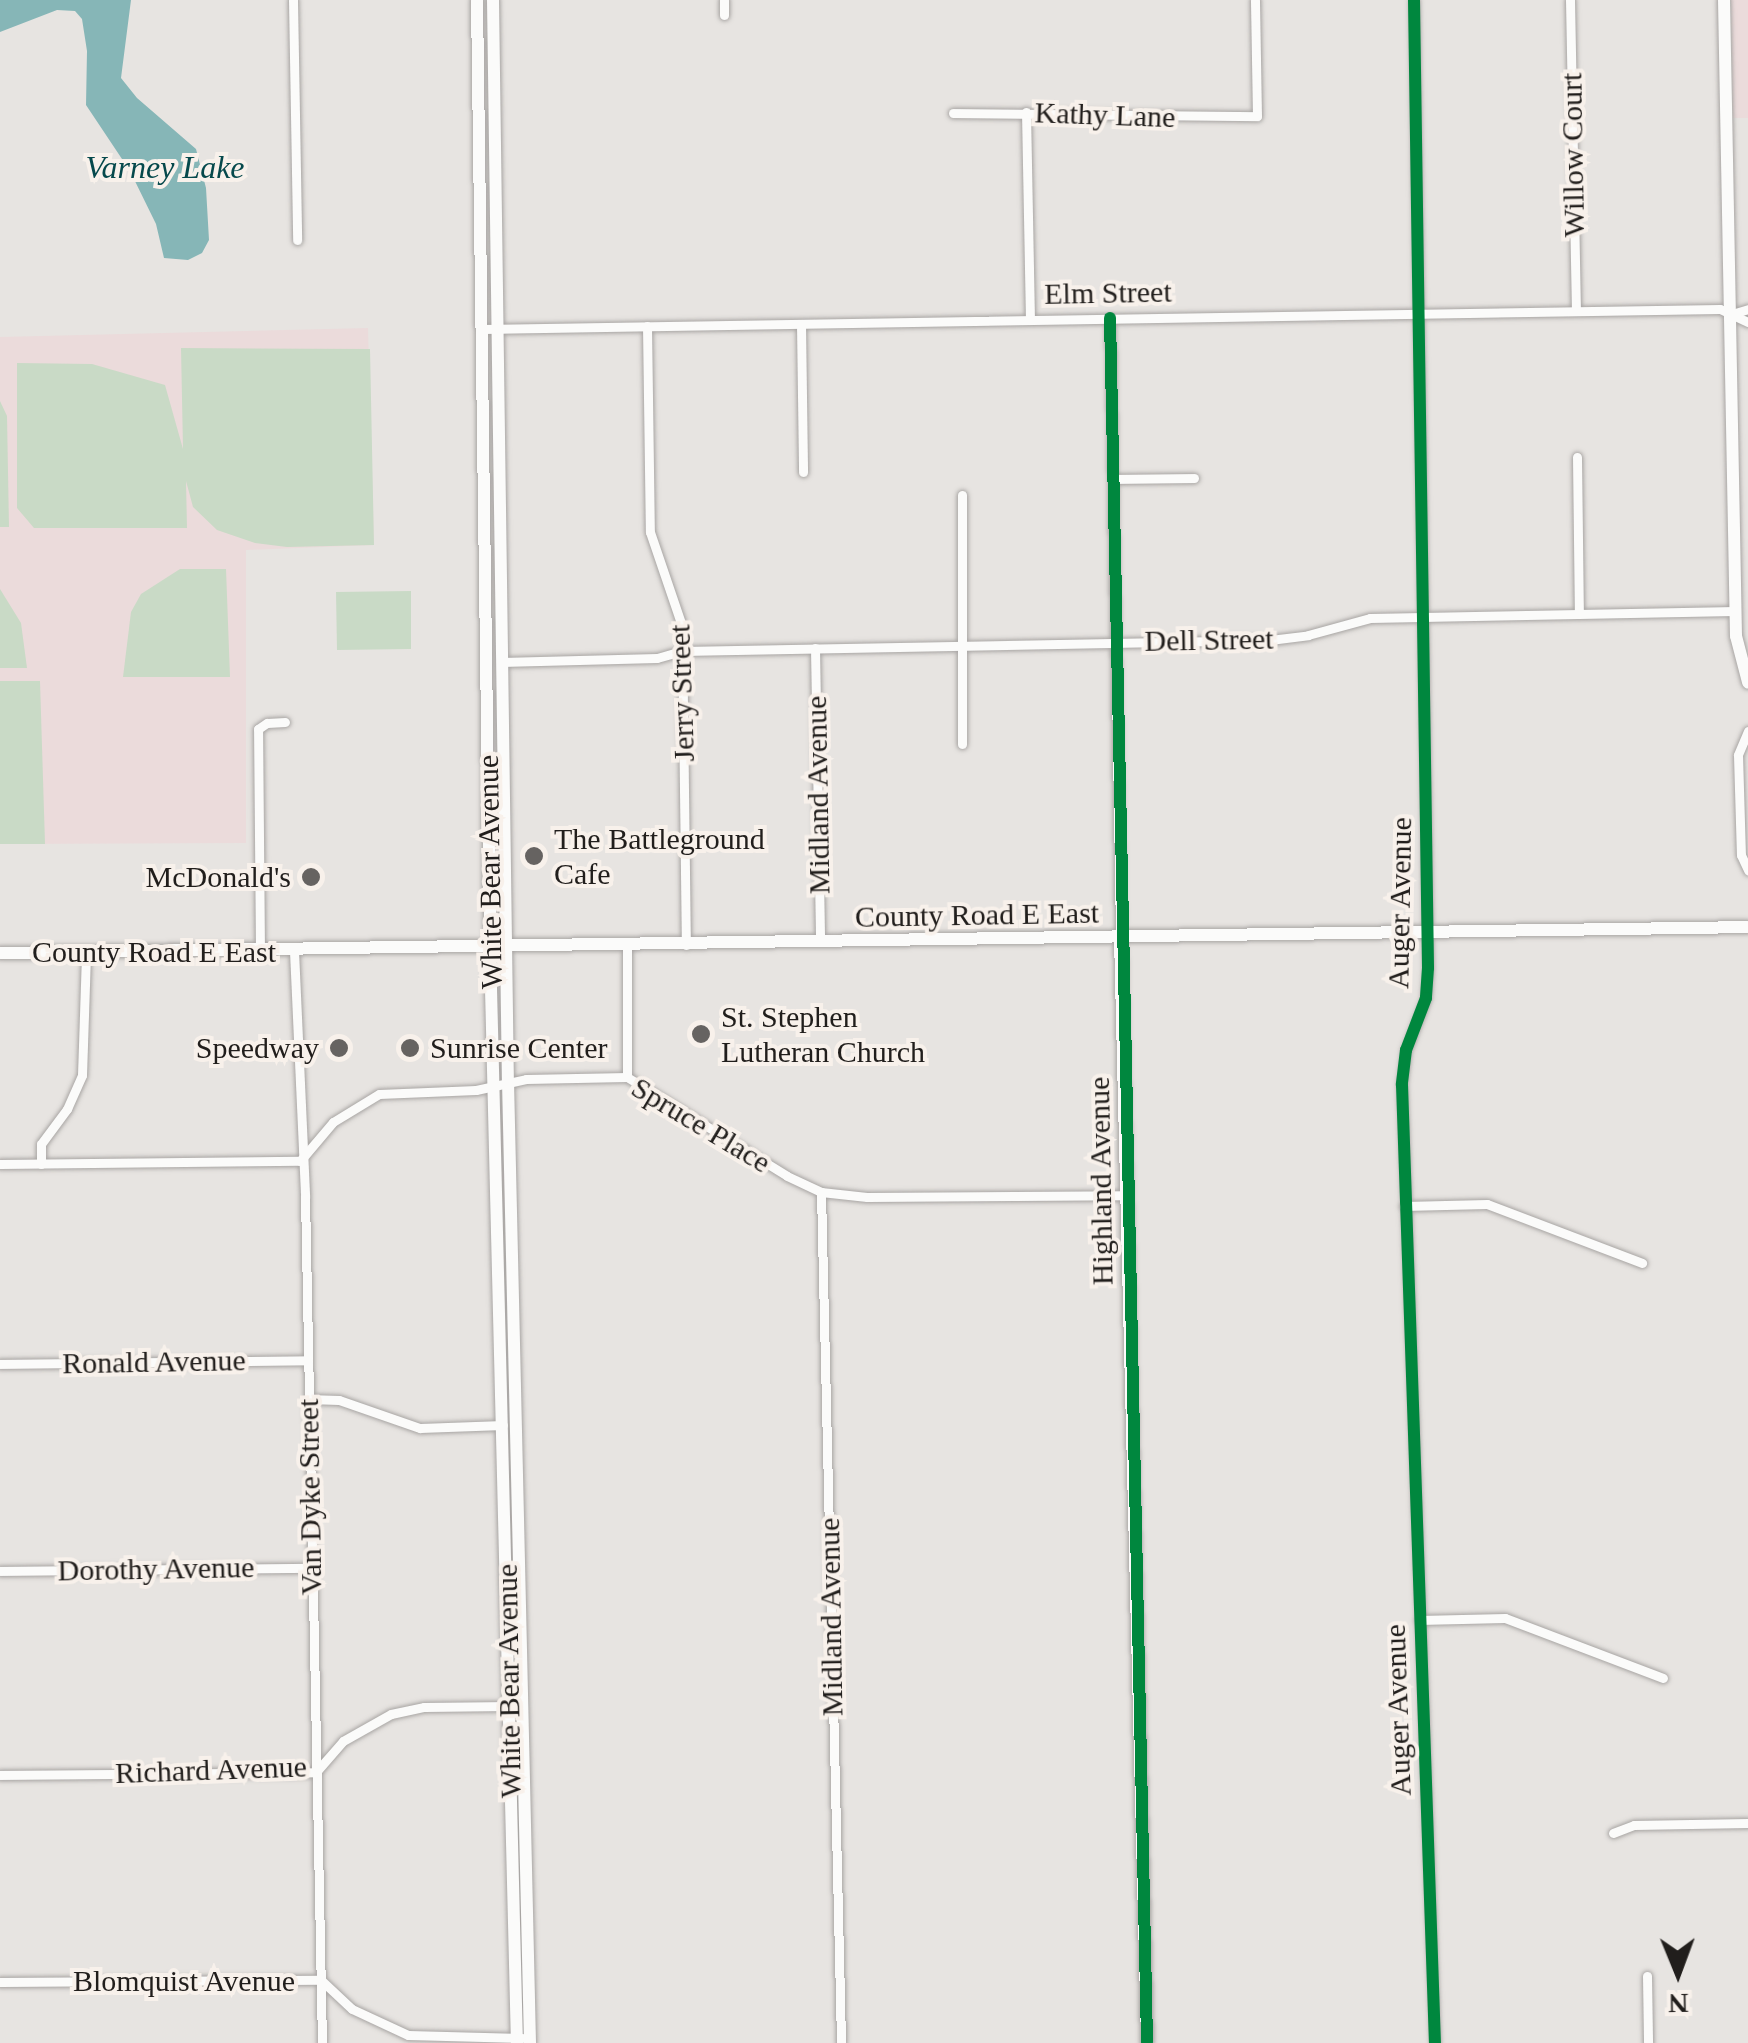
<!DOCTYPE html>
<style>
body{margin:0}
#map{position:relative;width:1748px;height:2043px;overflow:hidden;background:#e7e4e1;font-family:Georgia,serif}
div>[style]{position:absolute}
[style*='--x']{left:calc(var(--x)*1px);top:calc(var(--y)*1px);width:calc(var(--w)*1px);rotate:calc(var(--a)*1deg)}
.education>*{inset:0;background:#ebdbdb}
.green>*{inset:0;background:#c9dac6}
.water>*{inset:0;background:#86b6b7}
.roads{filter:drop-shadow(0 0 2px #a8a5a3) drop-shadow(0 0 2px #a8a5a3)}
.street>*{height:9px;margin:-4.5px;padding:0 4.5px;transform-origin:4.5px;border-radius:4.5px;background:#fbfbfa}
.secondary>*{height:12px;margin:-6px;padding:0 6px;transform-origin:6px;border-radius:6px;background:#fbfbfa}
.cycleway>*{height:12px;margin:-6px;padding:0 6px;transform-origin:6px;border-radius:6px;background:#00873e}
.dots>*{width:28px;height:28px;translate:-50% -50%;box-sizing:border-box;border:5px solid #f8f1eb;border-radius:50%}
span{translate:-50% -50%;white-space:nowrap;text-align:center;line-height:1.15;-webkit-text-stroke:8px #f8f1eb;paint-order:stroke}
.street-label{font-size:30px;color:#211e1c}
.poi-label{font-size:30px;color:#211e1c}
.left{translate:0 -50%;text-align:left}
.right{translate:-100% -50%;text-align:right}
.water-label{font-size:32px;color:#06494c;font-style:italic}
.north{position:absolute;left:1628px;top:1923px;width:100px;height:100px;-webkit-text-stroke:8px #f8f1eb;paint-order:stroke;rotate:179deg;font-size:28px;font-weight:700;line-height:40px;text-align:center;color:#211e1c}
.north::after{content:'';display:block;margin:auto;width:35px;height:45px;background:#211e1c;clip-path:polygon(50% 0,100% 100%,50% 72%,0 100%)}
</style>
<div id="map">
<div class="education">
<i style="clip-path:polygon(1731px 0,1748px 0,1748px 118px,1733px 118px)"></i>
<i style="clip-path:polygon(368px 328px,374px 545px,246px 550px,246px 843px,0 844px,0 337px)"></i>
</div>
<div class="green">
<i style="clip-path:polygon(181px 348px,370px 349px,374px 545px,287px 547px,255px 543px,217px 530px,193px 507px,186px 481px,187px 528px,34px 528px,17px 508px,17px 363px,92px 364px,165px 385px,183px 449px)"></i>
<i style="clip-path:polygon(0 401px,7px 416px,9px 527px,0 527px)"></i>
<i style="clip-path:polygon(180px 569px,226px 569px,230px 677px,123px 677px,131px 612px,141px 594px)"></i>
<i style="clip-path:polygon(0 589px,21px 623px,27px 668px,0 668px)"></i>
<i style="clip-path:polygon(411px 591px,411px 649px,337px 650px,336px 592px)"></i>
<i style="clip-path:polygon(0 681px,40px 681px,45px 844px,0 844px)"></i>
</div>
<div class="water">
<i style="clip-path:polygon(0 0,131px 0,121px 78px,137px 98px,196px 149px,206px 188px,209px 240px,202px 253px,188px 260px,164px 258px,156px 224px,130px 171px,86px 105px,87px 51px,82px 19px,75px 11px,57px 10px,0 32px)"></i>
</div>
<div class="roads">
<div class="street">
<i style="--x:293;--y:0;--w:240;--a:89"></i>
<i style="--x:724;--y:0;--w:15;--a:90"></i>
<i style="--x:1414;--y:0;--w:968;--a:89.17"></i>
<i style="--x:1428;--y:968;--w:30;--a:94"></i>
<i style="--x:1426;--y:998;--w:56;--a:111"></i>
<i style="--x:1406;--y:1050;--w:35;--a:97"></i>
<i style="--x:1402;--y:1085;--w:959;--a:88.03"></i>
<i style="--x:1570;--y:0;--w:311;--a:88.9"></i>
<i style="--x:1026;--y:112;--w:208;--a:88.9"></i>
<i style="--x:953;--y:113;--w:304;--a:0.6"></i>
<i style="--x:1257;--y:116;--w:116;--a:-91"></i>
<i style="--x:1732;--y:314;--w:17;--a:-17"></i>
<i style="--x:1110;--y:318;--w:619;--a:89.07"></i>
<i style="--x:801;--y:324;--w:148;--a:89.2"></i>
<i style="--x:647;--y:326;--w:206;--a:89.2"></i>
<i style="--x:650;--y:532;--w:99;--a:71.2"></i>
<i style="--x:682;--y:626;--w:319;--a:89.3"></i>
<i style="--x:483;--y:329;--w:1237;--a:-0.93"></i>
<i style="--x:1720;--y:309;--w:31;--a:25"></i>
<i style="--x:1577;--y:457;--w:156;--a:89.3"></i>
<i style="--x:1113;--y:479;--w:81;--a:-0.7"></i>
<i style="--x:962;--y:495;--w:249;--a:90"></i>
<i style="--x:815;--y:648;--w:294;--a:89"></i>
<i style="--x:501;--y:662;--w:156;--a:-1.5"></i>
<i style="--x:657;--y:658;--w:26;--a:-16"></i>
<i style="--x:682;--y:651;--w:588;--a:-1.07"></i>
<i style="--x:1270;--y:640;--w:38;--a:-7"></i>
<i style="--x:1308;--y:635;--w:64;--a:-15.3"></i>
<i style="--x:1370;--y:618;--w:365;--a:-1.1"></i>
<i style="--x:1748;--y:731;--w:26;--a:113"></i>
<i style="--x:1738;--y:755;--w:100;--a:88.3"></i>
<i style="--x:1741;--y:855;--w:17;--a:65"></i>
<i style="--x:260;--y:951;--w:222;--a:-90.5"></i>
<i style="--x:258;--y:729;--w:11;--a:-34"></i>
<i style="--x:267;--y:723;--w:18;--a:-3"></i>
<i style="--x:294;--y:951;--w:245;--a:87.4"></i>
<i style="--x:305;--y:1196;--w:847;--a:88.85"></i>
<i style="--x:627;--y:1077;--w:131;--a:-90"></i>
<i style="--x:0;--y:1164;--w:300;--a:-0.6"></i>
<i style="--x:300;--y:1161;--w:51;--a:-49.8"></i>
<i style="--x:333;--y:1122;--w:54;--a:-31.3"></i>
<i style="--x:379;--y:1094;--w:97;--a:-2.4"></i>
<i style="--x:476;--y:1090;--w:51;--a:-12.4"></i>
<i style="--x:526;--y:1079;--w:101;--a:-1.1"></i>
<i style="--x:627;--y:1077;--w:188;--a:31.7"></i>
<i style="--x:787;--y:1176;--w:38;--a:25"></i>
<i style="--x:821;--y:1192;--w:46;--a:6.2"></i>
<i style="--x:867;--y:1197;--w:258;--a:-0.4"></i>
<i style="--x:41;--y:1164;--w:20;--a:-90"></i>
<i style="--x:41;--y:1144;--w:44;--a:-53.4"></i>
<i style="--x:67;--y:1109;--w:37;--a:-66"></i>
<i style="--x:82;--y:1075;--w:123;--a:-88.1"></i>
<i style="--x:821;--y:1192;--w:851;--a:88.65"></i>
<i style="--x:1404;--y:1206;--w:83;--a:-1.4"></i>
<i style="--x:1487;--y:1204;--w:166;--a:20.8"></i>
<i style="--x:0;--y:1364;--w:308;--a:-0.7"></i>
<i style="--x:308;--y:1399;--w:31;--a:2"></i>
<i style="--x:339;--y:1400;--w:86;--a:19.1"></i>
<i style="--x:420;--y:1428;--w:83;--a:-2.1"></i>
<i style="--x:0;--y:1571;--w:311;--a:-0.6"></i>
<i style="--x:1419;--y:1620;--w:86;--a:-1.3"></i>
<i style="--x:1505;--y:1618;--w:169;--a:20.8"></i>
<i style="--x:0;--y:1775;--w:316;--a:-0.5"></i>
<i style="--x:316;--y:1772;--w:41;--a:-48.9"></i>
<i style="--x:343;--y:1741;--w:55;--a:-29.4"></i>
<i style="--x:391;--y:1714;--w:34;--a:-12"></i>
<i style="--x:424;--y:1707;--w:86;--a:-0.7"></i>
<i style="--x:1613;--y:1833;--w:22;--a:-21"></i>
<i style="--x:1634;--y:1825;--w:114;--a:-1"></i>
<i style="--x:1647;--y:1976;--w:67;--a:89.1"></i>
<i style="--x:0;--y:1982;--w:321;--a:-0.4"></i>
<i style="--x:321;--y:1980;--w:42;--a:43.1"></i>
<i style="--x:352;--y:2009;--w:62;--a:24.9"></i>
<i style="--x:408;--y:2035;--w:114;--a:1.5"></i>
</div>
<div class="secondary">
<i style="--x:477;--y:0;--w:948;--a:89.21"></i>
<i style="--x:490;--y:948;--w:1095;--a:88.59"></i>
<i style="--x:493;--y:0;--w:1081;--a:89.21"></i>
<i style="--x:508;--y:1081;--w:962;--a:88.69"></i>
<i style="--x:1724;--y:0;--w:636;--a:88.92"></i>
<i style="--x:1736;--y:636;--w:48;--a:75.4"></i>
<i style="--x:1120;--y:937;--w:1106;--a:88.6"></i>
<i style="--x:0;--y:953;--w:1748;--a:-0.85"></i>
</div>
</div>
<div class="cycleway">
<i style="--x:1414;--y:0;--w:968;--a:89.17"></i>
<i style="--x:1428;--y:968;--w:30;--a:94"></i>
<i style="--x:1426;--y:998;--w:56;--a:111"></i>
<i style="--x:1406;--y:1050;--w:35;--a:97"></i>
<i style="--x:1402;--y:1085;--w:959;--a:88.03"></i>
<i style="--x:1110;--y:318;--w:1725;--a:88.77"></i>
</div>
<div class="dots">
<i style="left:534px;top:856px;background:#666361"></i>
<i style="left:311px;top:877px;background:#666361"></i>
<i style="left:701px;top:1034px;background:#666361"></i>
<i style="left:339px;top:1048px;background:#666361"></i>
<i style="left:410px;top:1048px;background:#666361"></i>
</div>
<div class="street-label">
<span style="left:1105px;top:115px;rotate:2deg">Kathy Lane</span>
<span style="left:1573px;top:155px;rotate:-91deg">Willow Court</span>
<span style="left:1108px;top:293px;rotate:-1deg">Elm Street</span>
<span style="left:1209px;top:640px;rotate:-1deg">Dell Street</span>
<span style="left:682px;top:693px;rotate:-92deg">Jerry Street</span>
<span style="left:818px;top:795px;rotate:-91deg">Midland Avenue</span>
<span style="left:490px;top:872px;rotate:-91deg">White Bear Avenue</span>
<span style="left:1400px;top:903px;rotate:-89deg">Auger Avenue</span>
<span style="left:977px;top:915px;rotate:-1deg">County Road E East</span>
<span style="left:154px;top:952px">County Road E East</span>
<span style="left:701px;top:1125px;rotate:31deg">Spruce Place</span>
<span style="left:1101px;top:1181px;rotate:-91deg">Highland Avenue</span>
<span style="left:154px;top:1362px;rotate:-1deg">Ronald Avenue</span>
<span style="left:310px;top:1497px;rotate:-91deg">Van Dyke Street</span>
<span style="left:156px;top:1569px;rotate:-1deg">Dorothy Avenue</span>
<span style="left:831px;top:1617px;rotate:-91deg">Midland Avenue</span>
<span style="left:509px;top:1681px;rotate:-91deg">White Bear Avenue</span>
<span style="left:1398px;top:1710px;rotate:-92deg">Auger Avenue</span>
<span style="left:211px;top:1770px;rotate:-2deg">Richard Avenue</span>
<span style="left:184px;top:1981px">Blomquist Avenue</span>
</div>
<div class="poi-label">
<span class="left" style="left:554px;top:856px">The Battleground<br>Cafe</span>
<span class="right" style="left:291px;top:877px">McDonald's</span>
<span class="left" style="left:721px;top:1034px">St. Stephen<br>Lutheran Church</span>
<span class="right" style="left:319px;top:1048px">Speedway</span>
<span class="left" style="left:430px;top:1048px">Sunrise Center</span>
</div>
<div class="water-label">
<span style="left:165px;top:167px">Varney Lake</span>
</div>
<div class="north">N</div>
</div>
